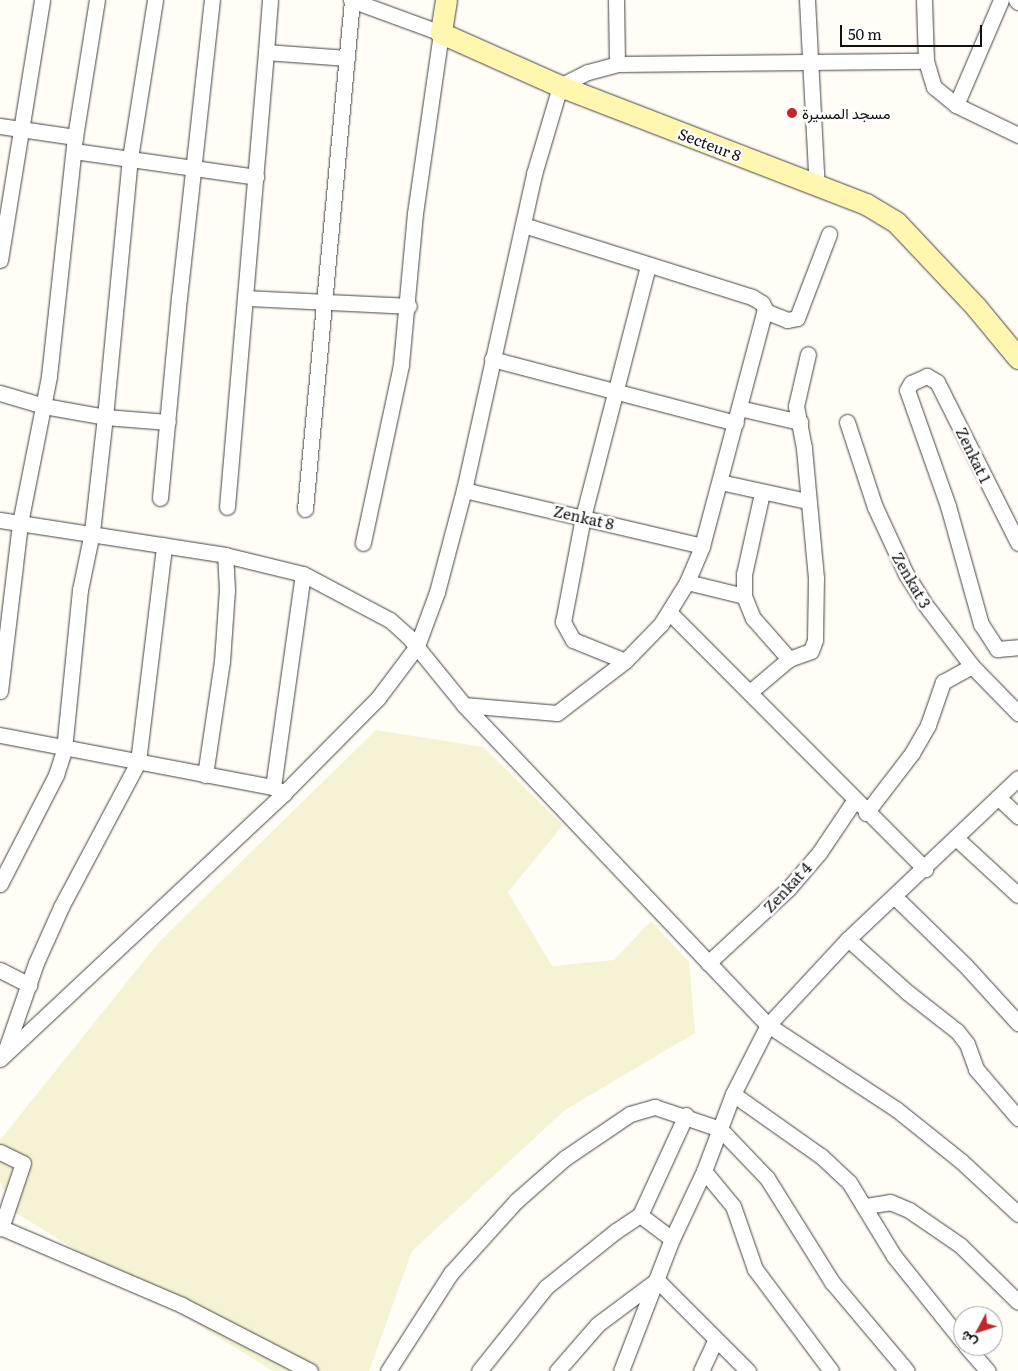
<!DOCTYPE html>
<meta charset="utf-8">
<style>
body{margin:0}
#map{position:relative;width:1018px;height:1371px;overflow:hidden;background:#fffdf5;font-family:Literata,Vazirmatn,serif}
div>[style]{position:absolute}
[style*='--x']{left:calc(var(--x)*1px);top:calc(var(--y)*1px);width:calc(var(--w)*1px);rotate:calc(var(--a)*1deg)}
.farmland>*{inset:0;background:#f6f3d4}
.roads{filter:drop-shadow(0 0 1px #444) drop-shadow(0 0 1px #444)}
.street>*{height:15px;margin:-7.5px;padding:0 7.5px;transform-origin:7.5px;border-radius:7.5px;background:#fff}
.secondary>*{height:21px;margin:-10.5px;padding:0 10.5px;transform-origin:10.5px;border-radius:10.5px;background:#fff6b0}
.dots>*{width:14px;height:14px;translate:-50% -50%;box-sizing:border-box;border:2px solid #fff;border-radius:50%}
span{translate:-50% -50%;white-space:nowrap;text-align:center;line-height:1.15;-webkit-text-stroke:5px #fff;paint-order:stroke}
.poi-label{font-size:15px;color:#111}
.left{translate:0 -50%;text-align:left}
.street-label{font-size:15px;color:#111}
.north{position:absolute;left:953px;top:1306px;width:50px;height:50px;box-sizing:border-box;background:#fff;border:1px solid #a0a0a0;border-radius:50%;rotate:230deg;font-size:14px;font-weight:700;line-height:20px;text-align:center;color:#111}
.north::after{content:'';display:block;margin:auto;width:18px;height:22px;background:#c4262e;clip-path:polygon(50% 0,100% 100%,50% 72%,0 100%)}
.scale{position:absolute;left:840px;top:25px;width:142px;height:22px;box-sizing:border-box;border:2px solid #111;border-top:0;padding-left:6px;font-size:15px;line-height:18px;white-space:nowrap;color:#111;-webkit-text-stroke:4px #fff;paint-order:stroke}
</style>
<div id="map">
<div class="farmland">
<i style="clip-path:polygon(376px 730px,483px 747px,563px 825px,508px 892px,552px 966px,614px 960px,651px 921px,689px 962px,695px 1033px,565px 1110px,412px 1251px,369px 1371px,273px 1371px,16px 1213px,0 1182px,0 1140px,159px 942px)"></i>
</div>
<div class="roads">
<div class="street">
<i style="--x:351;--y:0;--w:96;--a:20.1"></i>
<i style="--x:441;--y:33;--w:182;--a:98.2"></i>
<i style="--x:415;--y:213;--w:153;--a:95.3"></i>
<i style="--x:401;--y:365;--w:182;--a:102.1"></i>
<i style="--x:616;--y:0;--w:64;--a:89.1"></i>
<i style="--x:807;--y:0;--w:188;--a:87"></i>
<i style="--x:924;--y:0;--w:61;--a:88.1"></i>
<i style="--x:926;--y:61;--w:27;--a:73"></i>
<i style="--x:934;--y:87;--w:28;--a:39"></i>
<i style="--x:956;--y:105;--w:69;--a:25.8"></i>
<i style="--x:1016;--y:0;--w:3;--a:45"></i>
<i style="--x:266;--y:52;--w:52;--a:-85.6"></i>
<i style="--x:956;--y:105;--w:114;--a:-66.8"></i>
<i style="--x:0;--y:126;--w:76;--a:8.3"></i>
<i style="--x:74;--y:151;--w:184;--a:8.1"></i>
<i style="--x:0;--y:260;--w:263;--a:-80.8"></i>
<i style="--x:246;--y:298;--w:163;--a:2.8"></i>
<i style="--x:765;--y:311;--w:24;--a:22"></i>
<i style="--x:787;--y:320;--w:10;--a:-11"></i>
<i style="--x:797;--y:318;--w:90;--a:-69.1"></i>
<i style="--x:492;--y:359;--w:252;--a:14.7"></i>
<i style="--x:0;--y:393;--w:46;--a:16.5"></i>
<i style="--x:44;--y:406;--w:62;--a:10.2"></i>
<i style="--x:105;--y:417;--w:63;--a:4.5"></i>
<i style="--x:739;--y:408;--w:63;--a:12.9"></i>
<i style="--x:847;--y:422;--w:89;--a:71.8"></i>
<i style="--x:875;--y:507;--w:74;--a:65.2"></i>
<i style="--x:906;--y:574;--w:34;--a:58"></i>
<i style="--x:924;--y:603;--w:79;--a:52.7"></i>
<i style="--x:972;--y:666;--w:66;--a:45.6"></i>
<i style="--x:720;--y:482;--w:89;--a:12.3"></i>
<i style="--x:464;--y:490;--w:244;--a:13.2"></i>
<i style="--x:762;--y:493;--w:83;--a:102.5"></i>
<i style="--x:744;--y:574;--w:22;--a:90"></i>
<i style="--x:744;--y:596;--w:24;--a:68"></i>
<i style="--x:753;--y:618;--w:55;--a:48.7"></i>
<i style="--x:160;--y:498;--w:201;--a:-84.6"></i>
<i style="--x:179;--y:298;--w:300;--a:-83.7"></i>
<i style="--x:227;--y:507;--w:457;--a:-85.1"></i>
<i style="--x:266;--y:52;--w:81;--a:4.2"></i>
<i style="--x:305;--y:509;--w:511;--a:-84.72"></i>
<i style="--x:0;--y:520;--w:228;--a:8.8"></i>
<i style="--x:225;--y:555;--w:80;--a:13.7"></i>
<i style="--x:303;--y:574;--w:98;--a:27.9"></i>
<i style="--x:390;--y:620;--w:24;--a:42"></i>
<i style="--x:408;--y:636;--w:89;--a:50.9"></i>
<i style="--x:464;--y:705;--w:441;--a:46.5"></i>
<i style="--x:768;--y:1025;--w:153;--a:33.3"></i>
<i style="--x:896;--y:1109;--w:83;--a:38.7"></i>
<i style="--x:961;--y:1161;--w:78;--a:42.9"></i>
<i style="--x:1018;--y:543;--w:180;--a:-116.7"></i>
<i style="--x:937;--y:382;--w:12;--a:-149"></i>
<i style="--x:927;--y:376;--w:17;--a:156"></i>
<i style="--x:911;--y:383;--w:8;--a:120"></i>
<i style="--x:907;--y:390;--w:123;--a:70.5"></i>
<i style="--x:948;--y:506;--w:123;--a:74.4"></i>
<i style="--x:981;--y:624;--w:30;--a:57"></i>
<i style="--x:997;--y:649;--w:21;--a:-5"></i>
<i style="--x:687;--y:582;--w:59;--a:13.8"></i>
<i style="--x:669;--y:612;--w:363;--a:45.1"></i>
<i style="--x:625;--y:661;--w:56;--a:-158"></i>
<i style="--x:573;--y:640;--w:21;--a:-119"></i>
<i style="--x:563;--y:622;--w:107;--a:-79.2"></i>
<i style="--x:583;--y:517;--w:260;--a:-75.5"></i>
<i style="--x:0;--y:691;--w:169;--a:-83.2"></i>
<i style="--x:20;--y:523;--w:150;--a:-78.8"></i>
<i style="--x:49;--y:376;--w:240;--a:-83.8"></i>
<i style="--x:75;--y:137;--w:139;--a:-80.9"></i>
<i style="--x:751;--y:691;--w:50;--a:-40.1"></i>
<i style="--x:789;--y:659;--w:23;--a:-20"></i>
<i style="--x:811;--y:651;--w:12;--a:-70"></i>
<i style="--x:815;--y:640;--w:62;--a:-89.1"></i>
<i style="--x:816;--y:578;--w:131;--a:-95.3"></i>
<i style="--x:804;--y:448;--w:43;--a:-100.8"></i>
<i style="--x:796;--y:406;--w:53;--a:-77"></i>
<i style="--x:464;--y:705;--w:93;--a:4.9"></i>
<i style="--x:557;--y:713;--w:86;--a:-37.4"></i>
<i style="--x:625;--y:661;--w:52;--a:-45.8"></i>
<i style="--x:661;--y:624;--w:49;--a:-58.2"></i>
<i style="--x:687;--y:582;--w:39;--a:-67"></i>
<i style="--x:702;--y:546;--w:245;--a:-75.1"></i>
<i style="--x:765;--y:309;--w:7;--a:-117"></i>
<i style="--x:762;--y:303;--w:12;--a:-149"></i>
<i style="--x:752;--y:297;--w:240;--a:-162.5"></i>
<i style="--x:0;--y:735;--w:278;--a:10.8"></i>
<i style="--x:273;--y:787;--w:13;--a:29"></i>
<i style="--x:205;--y:775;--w:115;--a:-81.5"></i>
<i style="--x:222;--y:661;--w:71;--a:-86"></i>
<i style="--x:227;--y:590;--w:35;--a:-93"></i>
<i style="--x:273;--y:787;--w:215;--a:-82"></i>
<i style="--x:998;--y:797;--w:28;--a:44"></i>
<i style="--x:866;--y:813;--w:76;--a:-52.5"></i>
<i style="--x:912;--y:753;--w:32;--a:-60"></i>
<i style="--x:928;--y:725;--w:46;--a:-70.8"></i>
<i style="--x:943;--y:682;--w:33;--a:-29"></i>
<i style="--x:956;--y:838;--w:84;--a:42.6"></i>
<i style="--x:0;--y:884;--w:123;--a:-62.8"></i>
<i style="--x:56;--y:775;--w:26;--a:-72"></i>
<i style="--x:64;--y:750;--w:161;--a:-84.3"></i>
<i style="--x:80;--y:590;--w:59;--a:-78.3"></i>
<i style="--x:92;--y:532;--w:116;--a:-83.6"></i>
<i style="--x:105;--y:417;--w:260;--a:-84.5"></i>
<i style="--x:130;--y:158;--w:160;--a:-81"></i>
<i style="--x:894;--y:896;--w:99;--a:44.2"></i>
<i style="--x:965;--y:965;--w:79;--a:47.6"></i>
<i style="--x:848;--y:939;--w:79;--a:41.9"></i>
<i style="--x:907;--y:992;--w:63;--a:38"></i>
<i style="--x:957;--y:1031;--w:16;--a:52"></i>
<i style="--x:967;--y:1044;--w:27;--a:70"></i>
<i style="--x:976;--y:1069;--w:65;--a:49.4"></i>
<i style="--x:708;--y:963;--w:109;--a:-42.8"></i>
<i style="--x:788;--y:889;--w:48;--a:-49.3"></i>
<i style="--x:819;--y:853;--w:63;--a:-56.1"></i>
<i style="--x:0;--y:970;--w:33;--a:27"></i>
<i style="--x:5;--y:1052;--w:94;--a:-70.8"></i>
<i style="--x:36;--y:963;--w:61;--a:-65.9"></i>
<i style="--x:61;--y:907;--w:164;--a:-62"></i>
<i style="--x:138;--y:762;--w:218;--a:-83.1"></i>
<i style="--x:0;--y:1059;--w:389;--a:-43.1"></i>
<i style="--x:284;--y:793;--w:134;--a:-45.3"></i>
<i style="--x:378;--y:698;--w:65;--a:-53.1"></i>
<i style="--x:417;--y:646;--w:58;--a:-69.7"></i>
<i style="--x:437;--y:592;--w:106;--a:-75.2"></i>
<i style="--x:464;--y:490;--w:324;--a:-77.5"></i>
<i style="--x:534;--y:174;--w:92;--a:-73.5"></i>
<i style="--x:560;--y:86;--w:31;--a:-27"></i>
<i style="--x:588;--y:72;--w:30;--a:-15"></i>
<i style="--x:617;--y:64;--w:309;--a:-0.6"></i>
<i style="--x:733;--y:1094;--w:108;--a:35.2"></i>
<i style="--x:821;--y:1156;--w:38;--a:43"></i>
<i style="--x:849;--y:1182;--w:87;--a:58.7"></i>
<i style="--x:894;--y:1256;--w:110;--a:51.3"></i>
<i style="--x:0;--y:1152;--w:25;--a:26"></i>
<i style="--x:23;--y:1163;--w:69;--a:108.7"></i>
<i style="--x:704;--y:1171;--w:45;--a:50.4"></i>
<i style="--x:733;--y:1206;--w:67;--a:70.8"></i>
<i style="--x:755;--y:1269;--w:127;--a:53.3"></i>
<i style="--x:866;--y:1206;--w:24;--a:-9"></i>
<i style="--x:890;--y:1202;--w:21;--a:23"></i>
<i style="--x:909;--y:1210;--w:62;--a:34.5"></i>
<i style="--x:960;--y:1245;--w:81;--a:44.5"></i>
<i style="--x:640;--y:1215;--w:110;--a:-65.3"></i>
<i style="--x:0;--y:1227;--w:198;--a:23.2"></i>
<i style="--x:182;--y:1305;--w:144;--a:27.3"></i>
<i style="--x:966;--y:1346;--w:33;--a:49"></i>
<i style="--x:388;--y:1371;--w:117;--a:-57.3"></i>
<i style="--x:451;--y:1273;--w:97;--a:-47.9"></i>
<i style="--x:516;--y:1201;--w:65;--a:-41.3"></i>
<i style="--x:565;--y:1158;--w:78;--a:-34.1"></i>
<i style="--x:630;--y:1114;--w:26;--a:-16"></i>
<i style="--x:655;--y:1107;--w:69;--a:18.7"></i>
<i style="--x:720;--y:1129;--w:68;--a:46.2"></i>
<i style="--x:767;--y:1178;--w:123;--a:58"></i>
<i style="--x:832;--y:1282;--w:116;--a:49.9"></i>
<i style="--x:479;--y:1371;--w:107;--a:-51.4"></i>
<i style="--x:546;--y:1287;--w:90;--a:-38.7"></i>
<i style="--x:616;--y:1231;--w:29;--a:-34"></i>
<i style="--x:640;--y:1215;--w:40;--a:37"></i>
<i style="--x:557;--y:1371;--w:62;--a:-48.9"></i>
<i style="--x:598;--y:1324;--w:74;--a:-36.7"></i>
<i style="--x:657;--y:1280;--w:129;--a:45"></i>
<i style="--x:621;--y:1371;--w:142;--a:-68.9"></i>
<i style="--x:672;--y:1239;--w:75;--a:-64.8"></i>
<i style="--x:704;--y:1171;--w:82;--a:-69.4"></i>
<i style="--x:733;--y:1094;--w:77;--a:-63.1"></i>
<i style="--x:768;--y:1025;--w:117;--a:-47.1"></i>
<i style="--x:848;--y:939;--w:234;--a:-43.4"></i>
<i style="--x:701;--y:1371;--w:35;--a:-65"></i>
</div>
<div class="secondary">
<i style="--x:446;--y:0;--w:33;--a:99"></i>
<i style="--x:441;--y:33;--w:130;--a:24"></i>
<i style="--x:560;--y:86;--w:328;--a:21.1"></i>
<i style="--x:866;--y:204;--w:35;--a:31"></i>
<i style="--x:896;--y:222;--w:117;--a:46.7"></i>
<i style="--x:976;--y:307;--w:66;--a:50.5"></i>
</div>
</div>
<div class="dots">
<i style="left:792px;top:113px;background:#c4262e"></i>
</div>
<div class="poi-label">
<span class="left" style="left:802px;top:113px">مسجد المسيرة</span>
</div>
<div class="street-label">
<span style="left:710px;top:144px;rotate:21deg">Secteur 8</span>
<span style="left:974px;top:455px;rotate:64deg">Zenkat 1</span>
<span style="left:584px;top:517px;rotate:13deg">Zenkat 8</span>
<span style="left:912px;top:580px;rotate:60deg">Zenkat 3</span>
<span style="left:787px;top:887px;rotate:-47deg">Zenkat 4</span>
</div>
<div class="north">ش</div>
<div class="scale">50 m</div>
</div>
